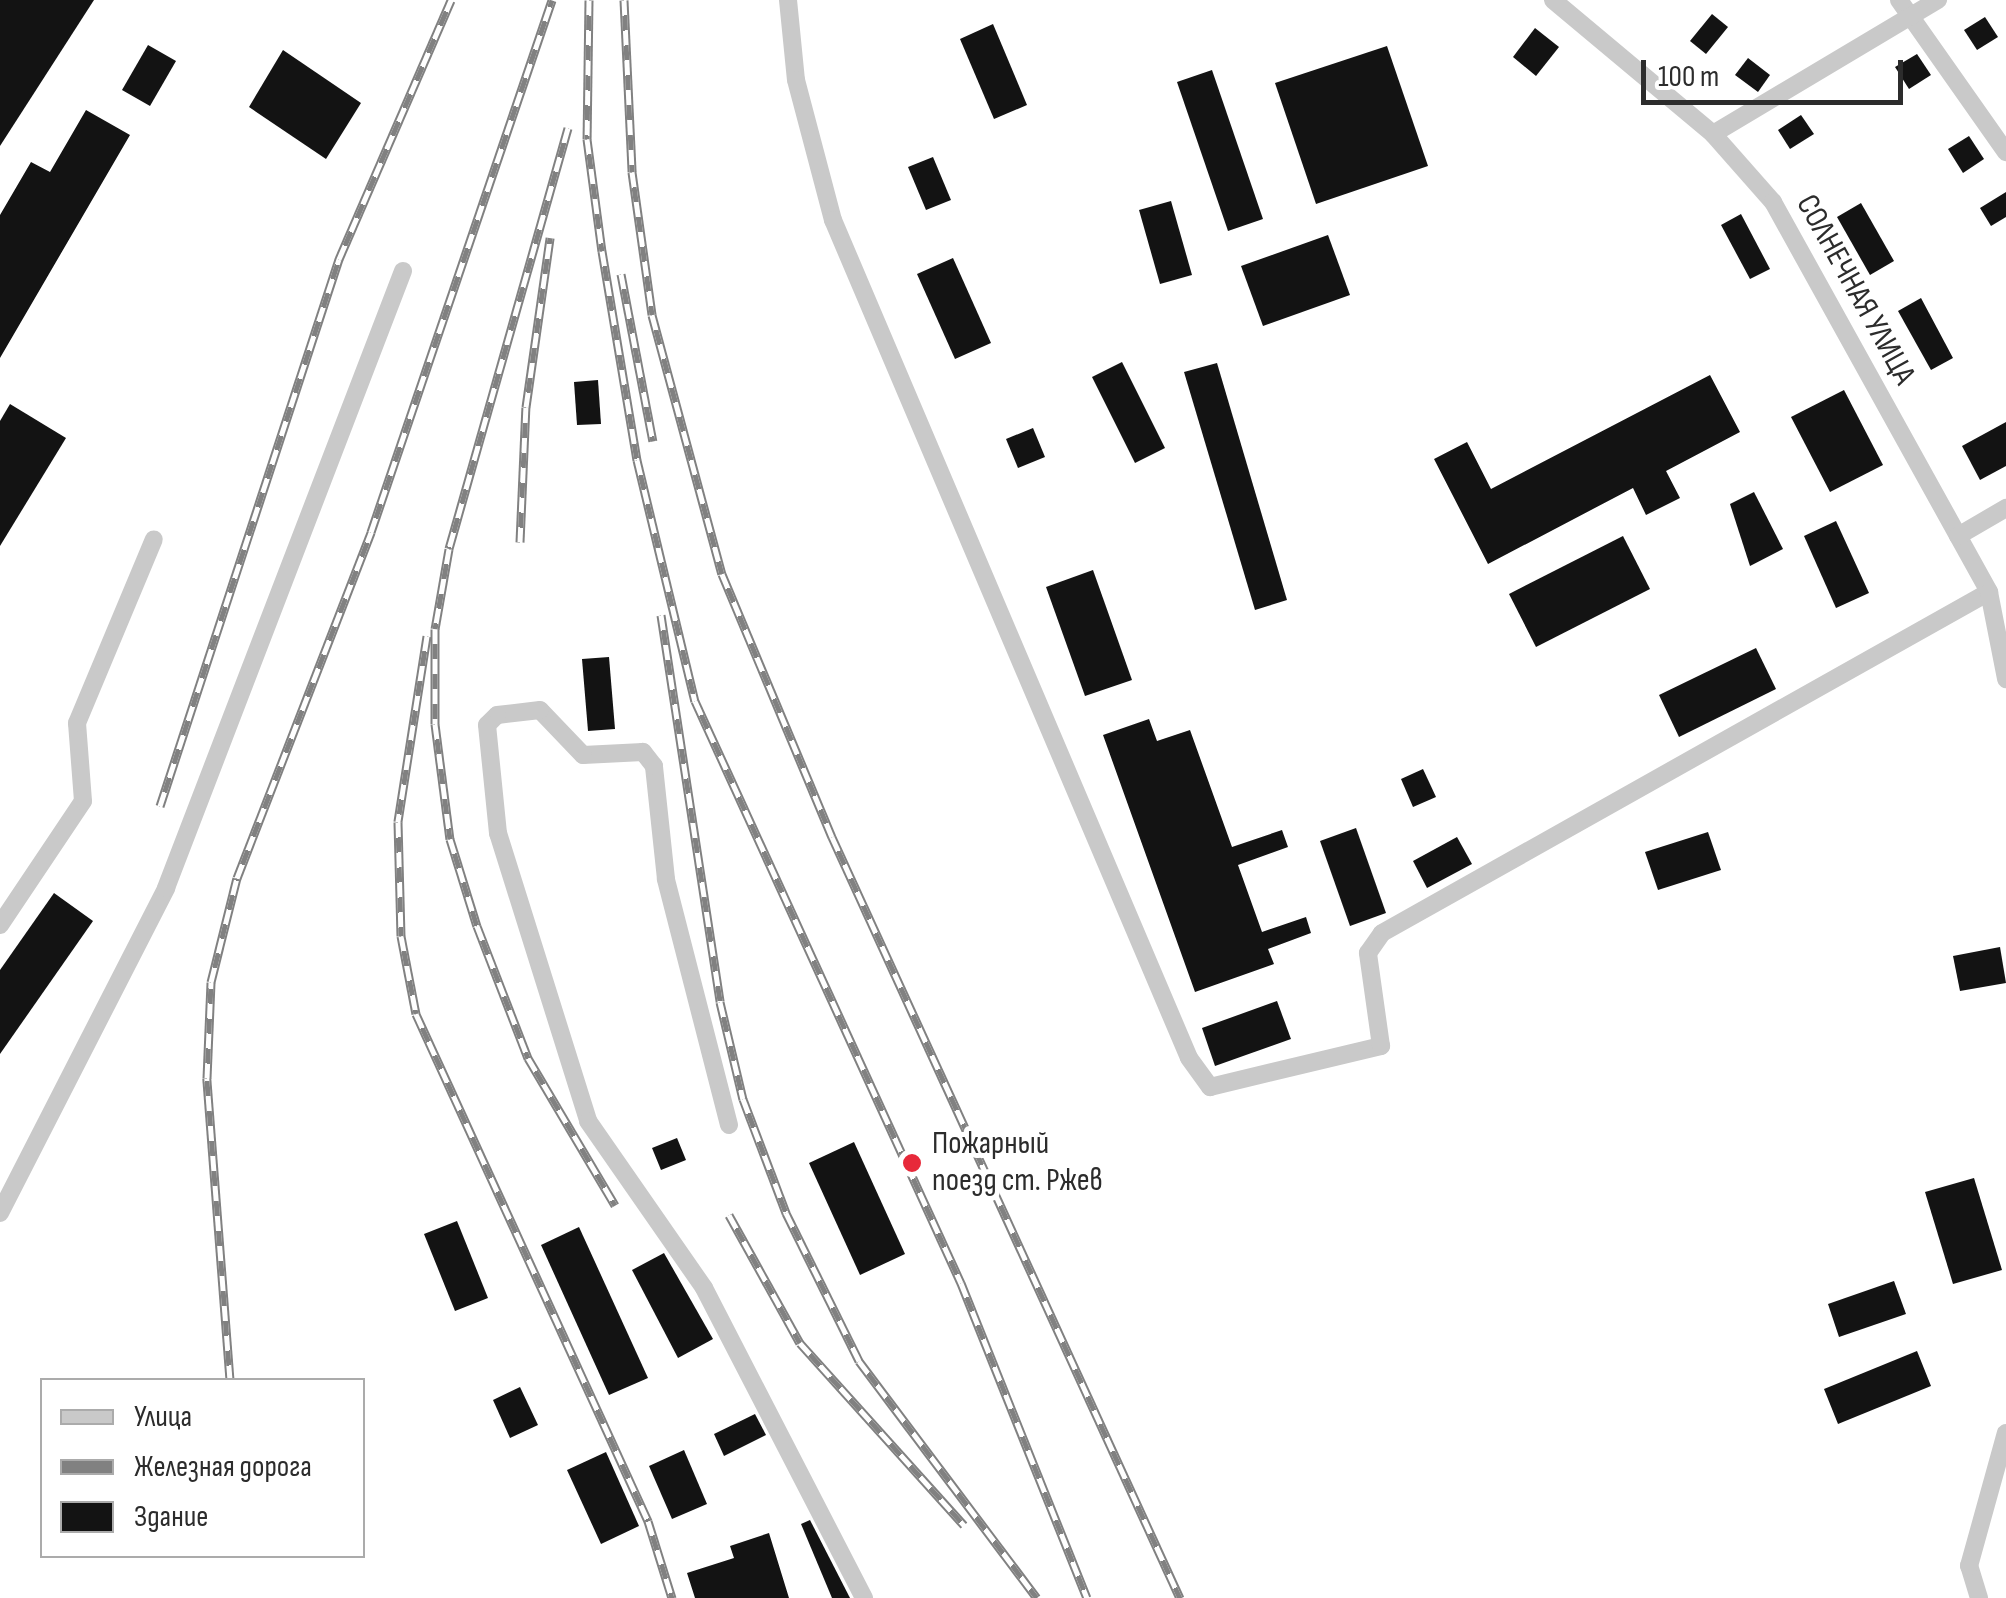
<!DOCTYPE html>
<meta charset="utf-8">
<style>
body{margin:0}
#map{position:relative;width:2006px;height:1598px;overflow:hidden;background:#fff;font-family:"Sofia Sans Condensed",sans-serif}
div>[style]{position:absolute}
[style*='--x']{left:calc(var(--x)*1px);top:calc(var(--y)*1px);width:calc(var(--w)*1px);rotate:calc(var(--a)*1deg)}
.building>*{inset:0;background:#131313}
.minor>*{height:18px;margin:-9px;padding:0 9px;transform-origin:9px;border-radius:9px;background:#c9c9c9}
.rail>*{height:9px;margin-top:-4.5px;transform-origin:0;background:repeating-linear-gradient(90deg,#fff 0 15px,#818181 0 30px);box-sizing:border-box;border-block:2px solid #818181}
.dots>*{width:28px;height:28px;translate:-50% -50%;box-sizing:border-box;border:5px solid #fff;border-radius:50%}
span{translate:-50% -50%;white-space:nowrap;text-align:center;line-height:1.15;-webkit-text-stroke:10px #fff;paint-order:stroke}
.street-label{font-size:32px;color:#2c2c2c}
.poi-label{font-size:32px;color:#2c2c2c}
.left{translate:0 -50%;text-align:left}
.legend{position:absolute;left:40px;top:1378px;width:325px;height:180px;box-sizing:border-box;background:#fff;border:2px solid #ababab;margin:0;padding:12px 18px;list-style:none;font-size:30px;color:#2c2c2c}
.legend li{display:flex;align-items:center;gap:20px;height:50px}
.legend b{width:50px;border:2px solid #ababab}
.scale{position:absolute;left:1641px;top:60px;width:262px;height:45px;box-sizing:border-box;border:5px solid #2c2c2c;border-top:0;padding-left:12px;font-size:30px;line-height:35px;white-space:nowrap;color:#2c2c2c;-webkit-text-stroke:8px #fff;paint-order:stroke}
</style>
<div id="map">
<div class="building">
<i style="clip-path:polygon(0 0,94px 0,0 146px)"></i>
<i style="clip-path:polygon(1712px 14px,1728px 27px,1706px 54px,1690px 41px)"></i>
<i style="clip-path:polygon(1985px 17px,1998px 37px,1977px 50px,1964px 30px)"></i>
<i style="clip-path:polygon(993px 24px,1027px 105px,994px 119px,960px 39px)"></i>
<i style="clip-path:polygon(1535px 28px,1559px 47px,1536px 76px,1513px 57px)"></i>
<i style="clip-path:polygon(148px 45px,176px 61px,150px 106px,122px 90px)"></i>
<i style="clip-path:polygon(1387px 46px,1428px 166px,1316px 204px,1275px 83px)"></i>
<i style="clip-path:polygon(283px 50px,361px 103px,326px 159px,249px 107px)"></i>
<i style="clip-path:polygon(1917px 54px,1931px 75px,1909px 89px,1895px 67px)"></i>
<i style="clip-path:polygon(1748px 58px,1770px 75px,1758px 92px,1735px 75px)"></i>
<i style="clip-path:polygon(1212px 70px,1263px 219px,1228px 231px,1177px 82px)"></i>
<i style="clip-path:polygon(86px 110px,130px 135px,0 358px,0 215px,31px 162px,50px 172px)"></i>
<i style="clip-path:polygon(1801px 115px,1814px 134px,1790px 149px,1778px 130px)"></i>
<i style="clip-path:polygon(1969px 136px,1984px 159px,1963px 173px,1948px 149px)"></i>
<i style="clip-path:polygon(933px 157px,951px 200px,926px 210px,908px 167px)"></i>
<i style="clip-path:polygon(2006px 192px,2006px 217px,1991px 226px,1980px 208px)"></i>
<i style="clip-path:polygon(1171px 201px,1192px 275px,1160px 284px,1139px 210px)"></i>
<i style="clip-path:polygon(1861px 203px,1894px 261px,1870px 275px,1837px 217px)"></i>
<i style="clip-path:polygon(1741px 214px,1770px 269px,1750px 279px,1721px 225px)"></i>
<i style="clip-path:polygon(1328px 235px,1350px 295px,1263px 326px,1241px 266px)"></i>
<i style="clip-path:polygon(953px 258px,991px 343px,955px 359px,917px 274px)"></i>
<i style="clip-path:polygon(1921px 298px,1953px 358px,1931px 370px,1898px 311px)"></i>
<i style="clip-path:polygon(1122px 362px,1165px 448px,1135px 463px,1092px 377px)"></i>
<i style="clip-path:polygon(1217px 363px,1287px 600px,1255px 610px,1184px 372px)"></i>
<i style="clip-path:polygon(1710px 375px,1740px 432px,1666px 471px,1680px 498px,1646px 515px,1633px 488px,1488px 564px,1434px 459px,1467px 442px,1491px 489px)"></i>
<i style="clip-path:polygon(598px 380px,601px 424px,577px 425px,574px 382px)"></i>
<i style="clip-path:polygon(1844px 390px,1883px 465px,1830px 492px,1791px 417px)"></i>
<i style="clip-path:polygon(10px 404px,66px 438px,0 546px,0 421px)"></i>
<i style="clip-path:polygon(2006px 422px,2006px 466px,1980px 480px,1962px 446px)"></i>
<i style="clip-path:polygon(1033px 428px,1045px 457px,1018px 468px,1006px 439px)"></i>
<i style="clip-path:polygon(1754px 492px,1783px 549px,1750px 566px,1730px 504px)"></i>
<i style="clip-path:polygon(1836px 521px,1869px 593px,1836px 608px,1804px 536px)"></i>
<i style="clip-path:polygon(1623px 536px,1650px 589px,1536px 647px,1509px 594px)"></i>
<i style="clip-path:polygon(1093px 570px,1132px 680px,1085px 696px,1046px 587px)"></i>
<i style="clip-path:polygon(1756px 648px,1776px 689px,1679px 737px,1659px 695px)"></i>
<i style="clip-path:polygon(609px 657px,615px 729px,588px 731px,582px 659px)"></i>
<i style="clip-path:polygon(1149px 719px,1157px 741px,1190px 730px,1232px 847px,1282px 830px,1288px 847px,1238px 865px,1262px 932px,1306px 917px,1311px 933px,1268px 949px,1274px 964px,1195px 992px,1103px 735px)"></i>
<i style="clip-path:polygon(1423px 769px,1436px 797px,1413px 807px,1401px 779px)"></i>
<i style="clip-path:polygon(1356px 828px,1386px 913px,1350px 926px,1320px 841px)"></i>
<i style="clip-path:polygon(1708px 832px,1721px 870px,1658px 890px,1645px 852px)"></i>
<i style="clip-path:polygon(1457px 837px,1472px 864px,1427px 888px,1413px 861px)"></i>
<i style="clip-path:polygon(54px 893px,93px 921px,0 1054px,0 970px)"></i>
<i style="clip-path:polygon(2000px 947px,2006px 983px,1960px 991px,1953px 956px)"></i>
<i style="clip-path:polygon(1277px 1001px,1291px 1039px,1215px 1066px,1202px 1028px)"></i>
<i style="clip-path:polygon(677px 1138px,686px 1160px,661px 1170px,652px 1148px)"></i>
<i style="clip-path:polygon(854px 1142px,905px 1254px,860px 1275px,809px 1163px)"></i>
<i style="clip-path:polygon(1974px 1178px,2002px 1270px,1953px 1284px,1925px 1192px)"></i>
<i style="clip-path:polygon(457px 1221px,488px 1298px,455px 1311px,424px 1234px)"></i>
<i style="clip-path:polygon(579px 1227px,648px 1378px,609px 1395px,541px 1245px)"></i>
<i style="clip-path:polygon(664px 1253px,713px 1339px,678px 1358px,632px 1270px)"></i>
<i style="clip-path:polygon(1894px 1281px,1906px 1314px,1839px 1337px,1828px 1304px)"></i>
<i style="clip-path:polygon(1917px 1351px,1931px 1386px,1838px 1424px,1824px 1389px)"></i>
<i style="clip-path:polygon(520px 1387px,538px 1425px,510px 1438px,493px 1400px)"></i>
<i style="clip-path:polygon(755px 1414px,766px 1435px,724px 1456px,714px 1434px)"></i>
<i style="clip-path:polygon(684px 1450px,707px 1504px,672px 1519px,649px 1466px)"></i>
<i style="clip-path:polygon(606px 1452px,639px 1526px,601px 1544px,567px 1470px)"></i>
<i style="clip-path:polygon(810px 1520px,850px 1598px,832px 1598px,801px 1524px)"></i>
<i style="clip-path:polygon(769px 1533px,789px 1598px,695px 1598px,687px 1573px,734px 1558px,730px 1546px)"></i>
</div>
<div class="minor">
<i style="--x:788;--y:0;--w:80;--a:84.3"></i>
<i style="--x:796;--y:80;--w:145;--a:75.2"></i>
<i style="--x:833;--y:220;--w:910;--a:66.98"></i>
<i style="--x:1189;--y:1058;--w:36;--a:54"></i>
<i style="--x:1210;--y:1087;--w:176;--a:-13.5"></i>
<i style="--x:1381;--y:1046;--w:94;--a:-98"></i>
<i style="--x:1368;--y:953;--w:24;--a:-55"></i>
<i style="--x:1382;--y:933;--w:696;--a:-29.33"></i>
<i style="--x:1553;--y:0;--w:209;--a:39.9"></i>
<i style="--x:1713;--y:134;--w:91;--a:48.6"></i>
<i style="--x:1773;--y:202;--w:446;--a:61"></i>
<i style="--x:1989;--y:592;--w:89;--a:78.9"></i>
<i style="--x:1899;--y:0;--w:186;--a:54.9"></i>
<i style="--x:1713;--y:134;--w:262;--a:-30.8"></i>
<i style="--x:1958;--y:536;--w:56;--a:-30.3"></i>
<i style="--x:0;--y:925;--w:149;--a:-56.2"></i>
<i style="--x:83;--y:801;--w:78;--a:-94.4"></i>
<i style="--x:77;--y:723;--w:199;--a:-67.3"></i>
<i style="--x:729;--y:1125;--w:254;--a:-104.4"></i>
<i style="--x:666;--y:879;--w:114;--a:-96.1"></i>
<i style="--x:654;--y:766;--w:18;--a:-128"></i>
<i style="--x:643;--y:752;--w:60;--a:177.1"></i>
<i style="--x:583;--y:755;--w:62;--a:-133.7"></i>
<i style="--x:540;--y:710;--w:43;--a:173.4"></i>
<i style="--x:497;--y:715;--w:14;--a:135"></i>
<i style="--x:487;--y:725;--w:109;--a:84.2"></i>
<i style="--x:498;--y:833;--w:302;--a:72.6"></i>
<i style="--x:588;--y:1121;--w:203;--a:55.2"></i>
<i style="--x:704;--y:1288;--w:349;--a:62.7"></i>
<i style="--x:0;--y:1213;--w:365;--a:-62.9"></i>
<i style="--x:166;--y:888;--w:661;--a:-68.99"></i>
<i style="--x:1979;--y:1598;--w:34;--a:-107"></i>
<i style="--x:1969;--y:1566;--w:138;--a:-74.5"></i>
</div>
<div class="rail">
<i style="--x:589;--y:0;--w:139;--a:90.8"></i>
<i style="--x:587;--y:139;--w:113;--a:82.4"></i>
<i style="--x:602;--y:251;--w:212;--a:80.5"></i>
<i style="--x:637;--y:460;--w:248;--a:76.5"></i>
<i style="--x:695;--y:701;--w:640;--a:65.44"></i>
<i style="--x:961;--y:1283;--w:339;--a:68.2"></i>
<i style="--x:624;--y:0;--w:172;--a:87.3"></i>
<i style="--x:632;--y:172;--w:144;--a:82"></i>
<i style="--x:652;--y:315;--w:268;--a:74.9"></i>
<i style="--x:722;--y:574;--w:285;--a:67.3"></i>
<i style="--x:832;--y:837;--w:837;--a:65.43"></i>
<i style="--x:568;--y:128;--w:437;--a:105.8"></i>
<i style="--x:449;--y:549;--w:81;--a:99.9"></i>
<i style="--x:435;--y:629;--w:95;--a:90"></i>
<i style="--x:435;--y:724;--w:116;--a:82.6"></i>
<i style="--x:450;--y:839;--w:91;--a:72.8"></i>
<i style="--x:477;--y:926;--w:142;--a:68.9"></i>
<i style="--x:528;--y:1058;--w:171;--a:59.4"></i>
<i style="--x:621;--y:274;--w:170;--a:79.2"></i>
<i style="--x:520;--y:542;--w:135;--a:-87.5"></i>
<i style="--x:526;--y:407;--w:171;--a:-81.9"></i>
<i style="--x:661;--y:615;--w:391;--a:81.3"></i>
<i style="--x:720;--y:1002;--w:100;--a:76.7"></i>
<i style="--x:743;--y:1099;--w:122;--a:69.3"></i>
<i style="--x:786;--y:1213;--w:165;--a:63.7"></i>
<i style="--x:859;--y:1361;--w:296;--a:53.1"></i>
<i style="--x:427;--y:636;--w:188;--a:98.9"></i>
<i style="--x:398;--y:822;--w:114;--a:88.5"></i>
<i style="--x:401;--y:936;--w:79;--a:79.1"></i>
<i style="--x:416;--y:1014;--w:558;--a:65.41"></i>
<i style="--x:648;--y:1521;--w:81;--a:72.7"></i>
<i style="--x:160;--y:806;--w:576;--a:-71.88"></i>
<i style="--x:339;--y:259;--w:282;--a:-66.6"></i>
<i style="--x:729;--y:1215;--w:146;--a:61"></i>
<i style="--x:800;--y:1343;--w:245;--a:48"></i>
<i style="--x:230;--y:1380;--w:303;--a:-94.4"></i>
<i style="--x:207;--y:1078;--w:96;--a:-87.6"></i>
<i style="--x:211;--y:982;--w:107;--a:-76"></i>
<i style="--x:237;--y:878;--w:371;--a:-68.8"></i>
<i style="--x:371;--y:532;--w:562;--a:-71.21"></i>
<i style="--x:244;--y:1556;--w:1;--a:90"></i>
</div>
<div class="dots">
<i style="left:912px;top:1163px;background:#e7293a"></i>
</div>
<div class="street-label">
<span style="left:1855px;top:290px;rotate:61deg">СОЛНЕЧНАЯ УЛИЦА</span>
</div>
<div class="poi-label">
<span class="left" style="left:932px;top:1163px">Пожарный<br>поезд ст. Ржев</span>
</div>
<ul class="legend">
<li><b style="height:12px;background:#c9c9c9"></b>Улица</li>
<li><b style="height:12px;background:#818181"></b>Железная дорога</li>
<li><b style="height:28px;background:#131313"></b>Здание</li>
</ul>
<div class="scale">100 m</div>
</div>
